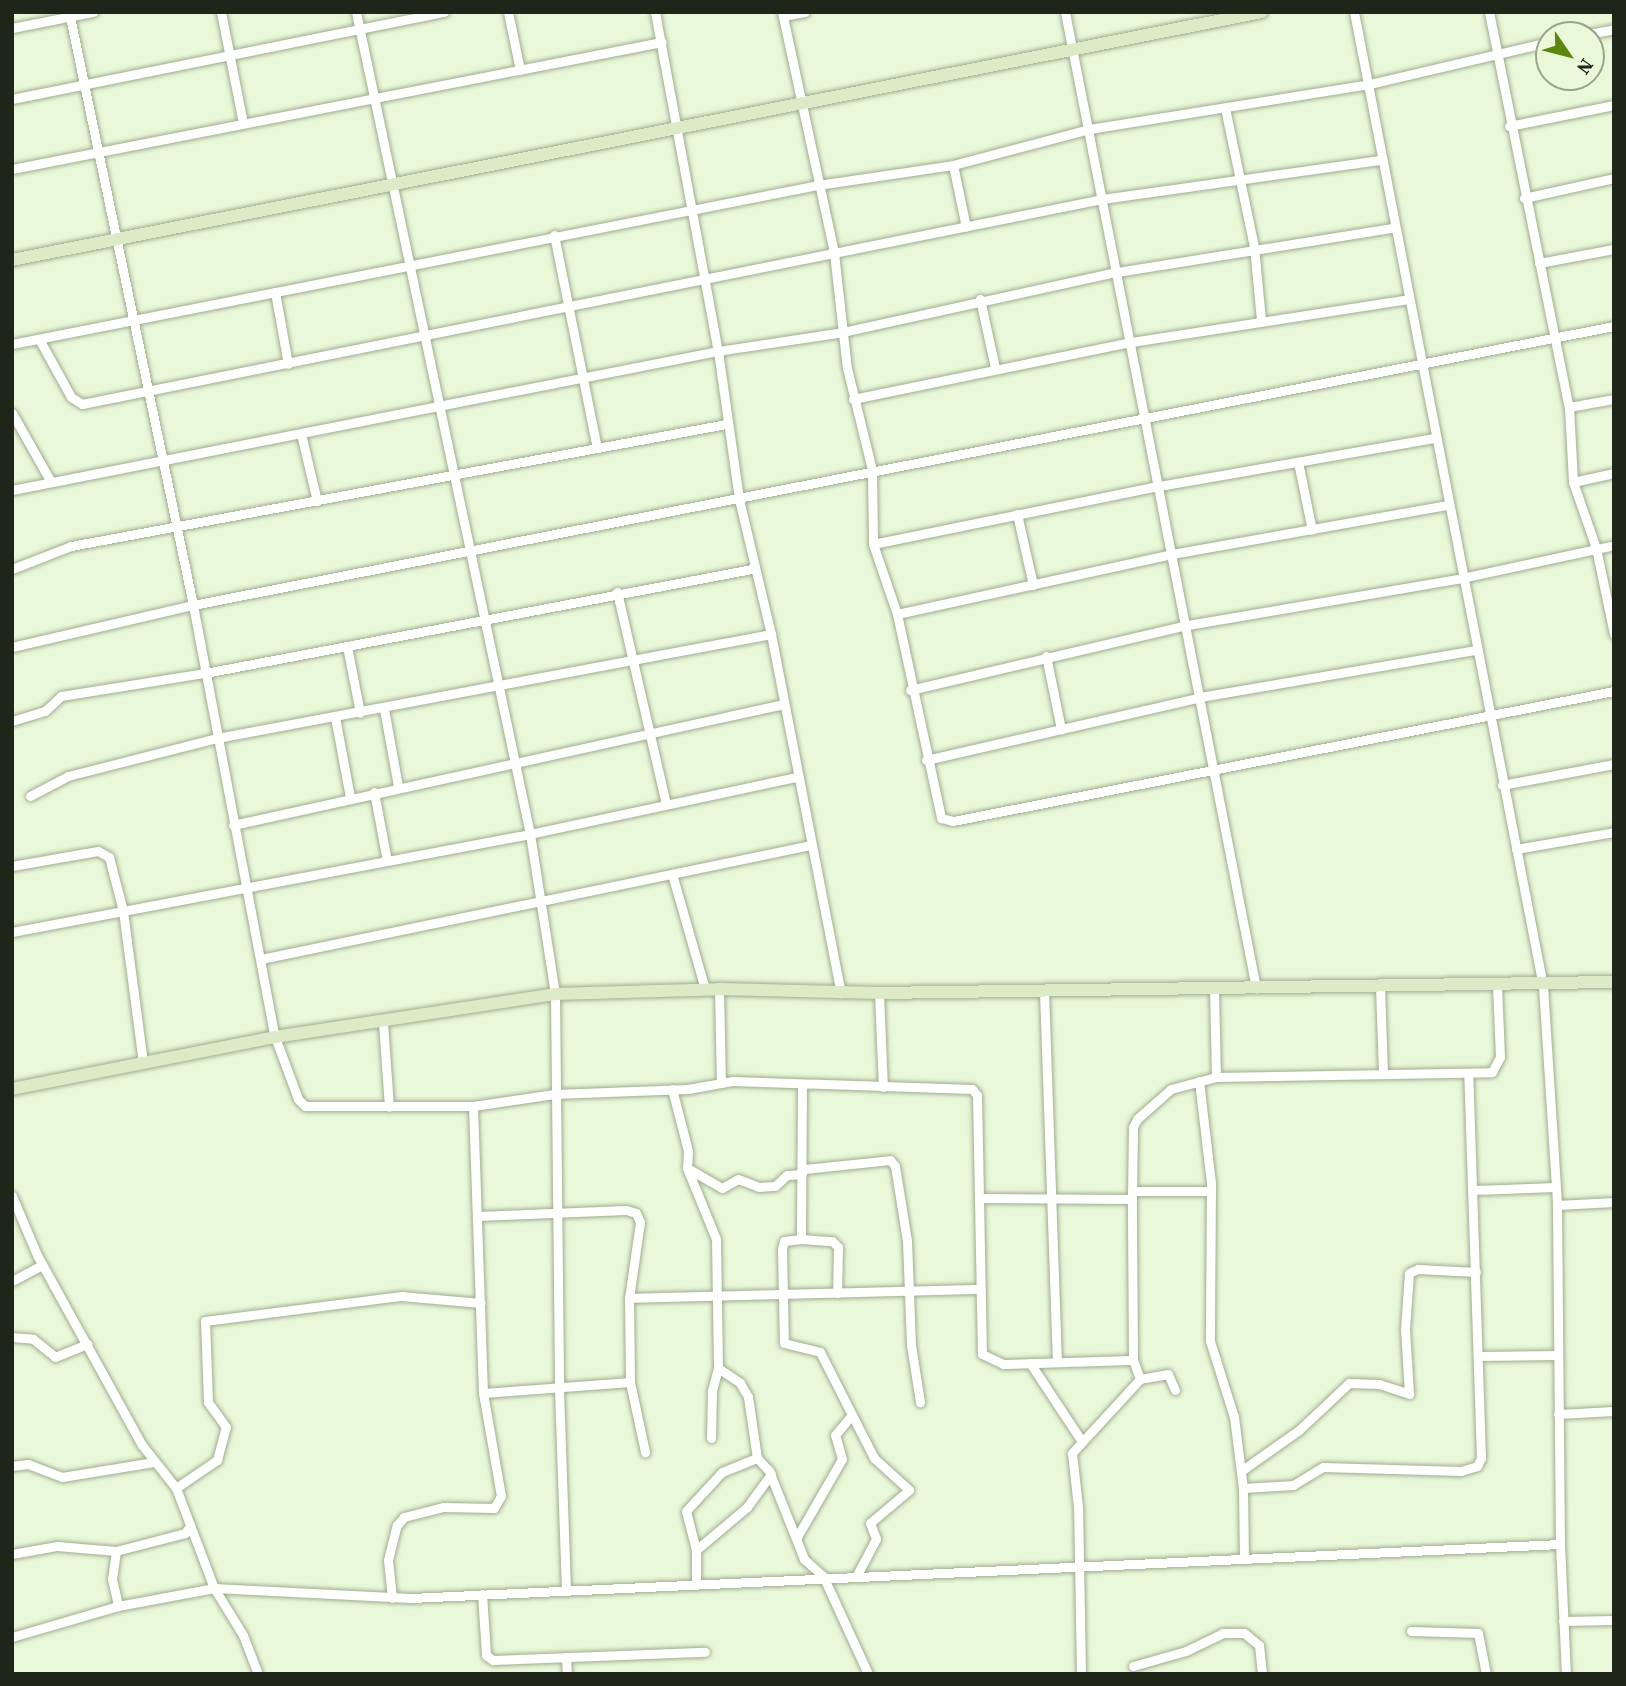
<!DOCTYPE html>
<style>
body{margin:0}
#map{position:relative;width:1626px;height:1686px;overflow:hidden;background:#e9f8d9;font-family:"Source Serif 4",serif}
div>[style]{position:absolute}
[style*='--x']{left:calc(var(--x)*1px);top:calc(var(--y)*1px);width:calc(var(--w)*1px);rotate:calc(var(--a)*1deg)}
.roads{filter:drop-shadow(0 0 2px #9fad8f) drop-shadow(0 0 2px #9fad8f)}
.street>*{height:9px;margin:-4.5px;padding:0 4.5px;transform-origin:4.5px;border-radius:4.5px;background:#fff}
.secondary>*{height:12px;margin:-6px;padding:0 6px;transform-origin:6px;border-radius:6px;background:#dceac8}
span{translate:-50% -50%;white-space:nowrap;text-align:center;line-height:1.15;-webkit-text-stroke:5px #e9f8d9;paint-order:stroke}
.frame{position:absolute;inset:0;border:14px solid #20251a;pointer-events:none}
.north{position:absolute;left:1535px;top:21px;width:70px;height:70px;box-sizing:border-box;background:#e9f8d9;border:2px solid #99a48d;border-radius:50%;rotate:125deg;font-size:19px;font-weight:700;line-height:28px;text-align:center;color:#20251a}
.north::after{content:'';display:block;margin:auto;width:24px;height:32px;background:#5d860f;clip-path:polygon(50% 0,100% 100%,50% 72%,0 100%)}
</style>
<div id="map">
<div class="roads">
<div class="street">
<i style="--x:69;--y:12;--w:606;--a:78.19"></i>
<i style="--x:193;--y:605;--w:440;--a:79.3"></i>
<i style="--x:275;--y:1037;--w:66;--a:69.6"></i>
<i style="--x:298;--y:1099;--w:10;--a:45"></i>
<i style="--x:305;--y:1106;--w:168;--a:0"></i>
<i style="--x:473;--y:1106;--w:82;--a:-8.4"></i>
<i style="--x:554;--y:1094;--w:134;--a:-2.1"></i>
<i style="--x:688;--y:1089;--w:46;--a:-10.1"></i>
<i style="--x:733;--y:1081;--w:239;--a:1.9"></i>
<i style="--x:972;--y:1089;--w:8;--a:50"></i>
<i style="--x:977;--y:1095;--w:259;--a:88.9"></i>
<i style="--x:982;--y:1354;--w:23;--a:25"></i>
<i style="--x:1003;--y:1364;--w:130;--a:-1.8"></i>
<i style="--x:221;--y:12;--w:113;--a:78.8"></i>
<i style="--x:356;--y:12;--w:840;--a:78.05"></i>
<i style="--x:530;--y:834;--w:162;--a:81.1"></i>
<i style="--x:555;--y:994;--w:396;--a:89.4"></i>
<i style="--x:559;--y:1390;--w:199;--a:88"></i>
<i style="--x:508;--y:12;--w:59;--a:78.3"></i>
<i style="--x:655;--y:12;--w:345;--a:79.5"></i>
<i style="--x:718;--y:351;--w:149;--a:81.9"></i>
<i style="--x:739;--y:499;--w:139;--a:76.7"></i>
<i style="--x:771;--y:634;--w:366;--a:79"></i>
<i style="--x:782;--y:12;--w:247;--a:77.8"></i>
<i style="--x:834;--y:253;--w:116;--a:83.6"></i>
<i style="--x:847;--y:368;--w:105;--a:76.2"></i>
<i style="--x:872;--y:470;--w:74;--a:89.2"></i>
<i style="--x:873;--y:544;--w:74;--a:71.1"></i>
<i style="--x:897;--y:614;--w:209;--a:77.8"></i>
<i style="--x:941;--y:818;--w:12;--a:14"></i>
<i style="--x:953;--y:821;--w:674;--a:-11.13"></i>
<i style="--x:1065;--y:12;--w:995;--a:78.93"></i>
<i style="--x:1354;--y:12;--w:992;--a:79.02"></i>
<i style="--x:1543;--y:986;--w:219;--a:86.3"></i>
<i style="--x:1557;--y:1205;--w:339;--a:89.5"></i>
<i style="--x:1560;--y:1544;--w:130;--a:87.4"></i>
<i style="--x:1489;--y:12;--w:403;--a:78.6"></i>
<i style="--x:1569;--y:407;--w:75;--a:86.9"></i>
<i style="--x:1573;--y:482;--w:70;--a:70.8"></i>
<i style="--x:1596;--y:548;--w:88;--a:78.2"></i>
<i style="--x:783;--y:16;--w:22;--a:-10"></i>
<i style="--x:12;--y:28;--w:83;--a:-11.2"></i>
<i style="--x:1584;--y:35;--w:31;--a:-11"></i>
<i style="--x:12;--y:99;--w:441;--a:-11.4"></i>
<i style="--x:1225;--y:108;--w:142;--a:78.2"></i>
<i style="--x:1254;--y:247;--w:73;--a:84.5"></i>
<i style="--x:1509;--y:126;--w:107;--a:-11.3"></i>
<i style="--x:953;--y:165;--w:63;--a:78.2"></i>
<i style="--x:12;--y:169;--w:662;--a:-11.06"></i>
<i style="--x:1524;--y:198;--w:92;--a:-12.5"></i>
<i style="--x:554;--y:235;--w:217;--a:78.6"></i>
<i style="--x:1539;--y:263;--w:76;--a:-10.6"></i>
<i style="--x:275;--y:292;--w:73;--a:79.8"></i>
<i style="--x:980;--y:299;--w:71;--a:77.7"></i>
<i style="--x:39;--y:339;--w:66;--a:61.1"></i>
<i style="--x:71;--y:397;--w:13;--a:32"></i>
<i style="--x:82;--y:404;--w:1040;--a:-11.36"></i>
<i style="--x:1102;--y:199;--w:282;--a:-8"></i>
<i style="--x:12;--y:344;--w:822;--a:-11.16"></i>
<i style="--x:818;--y:185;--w:136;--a:-8.4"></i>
<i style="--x:953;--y:165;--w:141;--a:-14.8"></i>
<i style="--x:1089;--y:129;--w:279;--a:-9.1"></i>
<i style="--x:1365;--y:85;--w:189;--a:-13.2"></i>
<i style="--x:853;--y:399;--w:284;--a:-11.6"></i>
<i style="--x:1131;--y:342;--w:281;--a:-8.8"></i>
<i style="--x:1569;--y:407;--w:46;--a:-10.1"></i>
<i style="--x:12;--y:413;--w:79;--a:60.5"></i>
<i style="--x:301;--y:434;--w:69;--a:76.6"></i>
<i style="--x:1298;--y:462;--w:69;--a:78.4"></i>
<i style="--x:1573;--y:482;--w:42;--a:-12.4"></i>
<i style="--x:12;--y:490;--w:720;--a:-11.14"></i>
<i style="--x:718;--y:351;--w:126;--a:-8.6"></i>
<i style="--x:843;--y:332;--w:280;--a:-12.4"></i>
<i style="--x:1117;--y:272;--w:279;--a:-9.1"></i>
<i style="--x:1017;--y:514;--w:73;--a:77.3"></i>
<i style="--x:873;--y:544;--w:292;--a:-11.5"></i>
<i style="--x:1159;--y:486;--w:279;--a:-9.9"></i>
<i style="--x:12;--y:569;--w:63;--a:-21.3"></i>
<i style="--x:71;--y:546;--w:666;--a:-10.55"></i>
<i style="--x:617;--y:592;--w:218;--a:77"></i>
<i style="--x:897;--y:614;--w:281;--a:-12.3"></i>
<i style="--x:1172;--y:554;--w:280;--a:-10.1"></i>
<i style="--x:347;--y:646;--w:68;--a:79"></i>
<i style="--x:12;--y:647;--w:186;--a:-13.1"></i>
<i style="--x:193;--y:605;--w:1448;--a:-11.11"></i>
<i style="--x:1046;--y:656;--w:75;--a:78.4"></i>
<i style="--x:910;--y:690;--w:285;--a:-13.2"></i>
<i style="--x:1188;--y:625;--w:278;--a:-9.7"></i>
<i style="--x:1462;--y:578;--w:156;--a:-12.2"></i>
<i style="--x:384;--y:709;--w:78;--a:79.7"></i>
<i style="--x:335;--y:717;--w:81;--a:79.4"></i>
<i style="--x:12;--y:721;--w:34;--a:-17"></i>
<i style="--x:45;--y:711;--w:22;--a:-43"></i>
<i style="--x:61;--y:696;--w:146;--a:-9.1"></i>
<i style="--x:205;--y:673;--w:557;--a:-10.77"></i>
<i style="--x:926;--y:760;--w:281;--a:-12.9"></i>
<i style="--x:1200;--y:697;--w:280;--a:-9.7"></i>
<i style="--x:1502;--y:785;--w:114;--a:-10.6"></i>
<i style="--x:374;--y:792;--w:70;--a:79.3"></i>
<i style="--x:30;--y:796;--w:43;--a:-27.8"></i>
<i style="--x:68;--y:776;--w:154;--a:-14.3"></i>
<i style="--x:217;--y:738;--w:564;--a:-10.63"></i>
<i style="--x:233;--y:825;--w:564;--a:-12.39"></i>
<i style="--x:1516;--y:849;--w:99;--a:-9.8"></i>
<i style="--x:12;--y:866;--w:87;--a:-9.9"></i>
<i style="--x:98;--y:851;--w:13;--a:29"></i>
<i style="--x:109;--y:857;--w:56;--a:75.5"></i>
<i style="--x:123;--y:911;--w:152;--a:82.5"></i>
<i style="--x:672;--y:874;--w:120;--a:74"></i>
<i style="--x:12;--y:932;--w:527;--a:-10.71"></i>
<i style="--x:530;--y:834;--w:273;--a:-12.1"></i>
<i style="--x:261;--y:959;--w:562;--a:-11.71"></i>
<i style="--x:1380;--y:987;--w:85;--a:88"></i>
<i style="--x:719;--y:989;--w:94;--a:88.8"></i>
<i style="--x:1214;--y:989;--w:88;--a:88.7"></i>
<i style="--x:1044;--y:991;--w:371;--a:88"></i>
<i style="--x:879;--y:993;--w:94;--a:87.6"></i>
<i style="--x:383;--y:1023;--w:84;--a:85.9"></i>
<i style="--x:1199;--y:1081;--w:103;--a:83.3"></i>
<i style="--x:1211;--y:1183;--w:158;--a:90.4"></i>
<i style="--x:1210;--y:1341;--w:80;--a:72.5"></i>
<i style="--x:1234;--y:1417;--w:72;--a:82.8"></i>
<i style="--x:1243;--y:1488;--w:68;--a:89.2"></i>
<i style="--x:802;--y:1087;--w:152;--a:90.4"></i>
<i style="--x:801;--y:1239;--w:31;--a:4"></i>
<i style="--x:832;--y:1241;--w:8;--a:45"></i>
<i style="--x:838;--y:1247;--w:46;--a:91.2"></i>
<i style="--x:672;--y:1089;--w:64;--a:75.5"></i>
<i style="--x:688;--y:1151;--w:17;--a:93"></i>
<i style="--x:687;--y:1168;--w:77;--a:67.8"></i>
<i style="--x:716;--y:1239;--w:129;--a:89.1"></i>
<i style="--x:718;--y:1368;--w:24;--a:105"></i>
<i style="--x:712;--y:1391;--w:47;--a:91.2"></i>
<i style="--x:687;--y:1168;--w:40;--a:29.7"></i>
<i style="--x:722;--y:1188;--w:18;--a:-29"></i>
<i style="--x:738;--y:1179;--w:22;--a:21"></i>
<i style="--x:759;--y:1187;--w:16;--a:-4"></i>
<i style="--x:775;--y:1186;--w:16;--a:-43"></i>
<i style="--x:787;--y:1175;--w:15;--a:-4"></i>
<i style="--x:805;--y:1169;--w:85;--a:-6"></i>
<i style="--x:890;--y:1160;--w:8;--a:50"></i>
<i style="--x:895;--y:1166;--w:76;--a:80.9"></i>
<i style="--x:907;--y:1241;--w:104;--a:87.8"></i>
<i style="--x:911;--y:1345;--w:58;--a:81"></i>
<i style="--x:1474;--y:1190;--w:81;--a:-2.1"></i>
<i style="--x:1132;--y:1191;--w:79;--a:0"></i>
<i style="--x:12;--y:1196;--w:64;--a:67"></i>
<i style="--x:37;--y:1255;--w:217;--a:61.1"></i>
<i style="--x:142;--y:1445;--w:55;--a:51.7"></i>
<i style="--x:176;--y:1488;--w:107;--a:69.2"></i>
<i style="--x:214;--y:1588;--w:55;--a:58.3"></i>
<i style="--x:243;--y:1635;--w:42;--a:69"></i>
<i style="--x:979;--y:1198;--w:153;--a:0.4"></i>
<i style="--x:1557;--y:1205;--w:57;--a:-3"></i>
<i style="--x:478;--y:1216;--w:148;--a:-2.3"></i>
<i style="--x:626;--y:1210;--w:10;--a:17"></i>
<i style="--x:636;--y:1213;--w:10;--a:66"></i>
<i style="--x:640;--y:1222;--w:77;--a:98.2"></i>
<i style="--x:629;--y:1298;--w:84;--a:89.3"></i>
<i style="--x:630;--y:1382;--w:147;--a:175.7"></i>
<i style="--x:801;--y:1239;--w:17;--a:173"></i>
<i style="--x:784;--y:1241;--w:8;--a:104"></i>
<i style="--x:782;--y:1249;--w:94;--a:88.8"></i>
<i style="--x:784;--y:1343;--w:37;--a:14"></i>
<i style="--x:820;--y:1352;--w:119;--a:63"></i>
<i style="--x:874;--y:1458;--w:47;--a:42.4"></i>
<i style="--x:909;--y:1490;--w:51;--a:139.8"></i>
<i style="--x:870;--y:1523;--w:17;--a:69"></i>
<i style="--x:876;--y:1539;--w:40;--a:118"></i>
<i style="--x:12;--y:1281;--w:34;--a:-28"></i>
<i style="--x:629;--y:1298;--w:351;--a:-1.5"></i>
<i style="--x:12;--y:1337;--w:21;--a:5"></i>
<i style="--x:33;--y:1339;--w:28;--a:39"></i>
<i style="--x:55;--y:1357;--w:35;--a:-22"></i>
<i style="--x:1480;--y:1356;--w:77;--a:-0.7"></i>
<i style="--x:1030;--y:1363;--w:92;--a:56.5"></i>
<i style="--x:718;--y:1368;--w:27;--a:34"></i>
<i style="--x:740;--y:1383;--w:16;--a:60"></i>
<i style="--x:748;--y:1397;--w:62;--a:81.6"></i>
<i style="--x:630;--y:1382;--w:72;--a:77.9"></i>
<i style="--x:1175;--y:1390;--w:17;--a:-114"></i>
<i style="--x:1168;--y:1374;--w:28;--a:170"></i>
<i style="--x:1140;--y:1379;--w:20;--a:-110"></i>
<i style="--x:1133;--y:1360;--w:161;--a:-90.4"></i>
<i style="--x:1132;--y:1199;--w:72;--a:-89.2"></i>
<i style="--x:1133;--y:1127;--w:9;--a:-63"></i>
<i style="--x:1137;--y:1119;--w:45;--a:-41.4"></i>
<i style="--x:1171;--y:1089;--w:47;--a:-14.9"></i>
<i style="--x:1216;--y:1077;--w:276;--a:-1"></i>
<i style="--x:1492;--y:1072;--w:17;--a:-62"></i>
<i style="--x:1500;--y:1057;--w:71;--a:-92.4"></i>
<i style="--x:1558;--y:1414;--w:56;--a:-3.1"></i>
<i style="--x:12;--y:1466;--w:16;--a:-7"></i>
<i style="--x:28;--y:1464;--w:36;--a:21"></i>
<i style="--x:62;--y:1477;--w:93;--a:-9.3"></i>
<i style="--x:1241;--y:1471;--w:71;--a:-35.3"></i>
<i style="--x:1299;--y:1430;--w:69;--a:-43.2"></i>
<i style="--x:1349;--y:1383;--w:30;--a:2"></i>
<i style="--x:1379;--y:1384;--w:32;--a:18"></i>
<i style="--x:1409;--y:1394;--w:65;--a:-93.5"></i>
<i style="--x:1405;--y:1329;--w:56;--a:-85.9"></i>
<i style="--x:1409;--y:1273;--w:10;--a:-24"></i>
<i style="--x:1418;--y:1269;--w:58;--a:3"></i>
<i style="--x:176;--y:1488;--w:50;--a:-34.3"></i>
<i style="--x:217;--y:1460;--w:34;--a:-75"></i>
<i style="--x:226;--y:1427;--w:31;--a:-126"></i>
<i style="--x:208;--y:1402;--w:81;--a:-92.1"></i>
<i style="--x:205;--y:1321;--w:198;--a:-7.3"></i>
<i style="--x:401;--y:1296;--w:80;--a:5"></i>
<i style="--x:1243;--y:1488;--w:50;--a:-3.4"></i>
<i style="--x:1293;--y:1485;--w:35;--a:-31"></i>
<i style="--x:1323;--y:1467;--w:138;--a:1.7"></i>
<i style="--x:1461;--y:1471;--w:17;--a:-17"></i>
<i style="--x:1477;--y:1466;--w:9;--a:-63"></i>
<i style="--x:1481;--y:1458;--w:385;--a:-91.9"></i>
<i style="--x:797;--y:1537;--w:90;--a:-60"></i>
<i style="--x:842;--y:1459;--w:25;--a:-106"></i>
<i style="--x:835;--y:1435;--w:23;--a:-50"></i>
<i style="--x:696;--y:1550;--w:67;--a:-40.1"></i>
<i style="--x:747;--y:1507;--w:41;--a:-54"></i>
<i style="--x:116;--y:1551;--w:28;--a:98"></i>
<i style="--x:112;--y:1579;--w:28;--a:77"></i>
<i style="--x:12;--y:1554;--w:46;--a:-10.1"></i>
<i style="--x:57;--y:1546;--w:59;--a:4.8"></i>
<i style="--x:116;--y:1551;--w:71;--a:-14.6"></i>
<i style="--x:185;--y:1533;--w:9;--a:-54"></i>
<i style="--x:696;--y:1582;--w:32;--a:-90"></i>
<i style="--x:696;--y:1550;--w:40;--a:-104.4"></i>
<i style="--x:686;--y:1511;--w:53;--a:-47.3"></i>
<i style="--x:722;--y:1472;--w:38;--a:-22"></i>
<i style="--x:757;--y:1458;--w:18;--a:47"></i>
<i style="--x:769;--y:1471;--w:95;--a:68.3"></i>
<i style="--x:804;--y:1559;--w:25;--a:42"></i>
<i style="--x:823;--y:1576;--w:108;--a:65.3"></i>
<i style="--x:482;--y:1594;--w:61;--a:86.2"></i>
<i style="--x:486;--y:1655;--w:9;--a:36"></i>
<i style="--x:493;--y:1660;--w:212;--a:-2.2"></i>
<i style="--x:392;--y:1598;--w:38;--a:-96"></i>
<i style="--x:388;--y:1560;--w:36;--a:-76"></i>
<i style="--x:397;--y:1525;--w:11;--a:-49"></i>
<i style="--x:404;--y:1517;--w:40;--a:-14.4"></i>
<i style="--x:443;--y:1507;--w:51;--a:1.1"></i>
<i style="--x:494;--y:1508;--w:14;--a:-60"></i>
<i style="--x:501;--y:1496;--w:105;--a:-99.9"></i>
<i style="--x:483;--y:1393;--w:287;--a:-92"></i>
<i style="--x:1563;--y:1621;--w:51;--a:-1.1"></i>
<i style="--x:1411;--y:1631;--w:67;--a:1.7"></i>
<i style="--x:1478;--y:1633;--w:42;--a:79"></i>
<i style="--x:12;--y:1637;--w:110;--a:-16.3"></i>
<i style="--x:118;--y:1606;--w:98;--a:-10.6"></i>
<i style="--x:214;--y:1588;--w:197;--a:2.9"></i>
<i style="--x:411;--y:1598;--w:1150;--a:-2.69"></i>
<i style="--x:566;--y:1657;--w:17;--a:87"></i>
<i style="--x:1133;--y:1666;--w:55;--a:-15.8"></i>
<i style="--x:1186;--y:1651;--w:41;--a:-25.9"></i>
<i style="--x:1223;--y:1633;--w:21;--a:0"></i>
<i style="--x:1244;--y:1633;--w:19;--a:39"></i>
<i style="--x:1259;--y:1645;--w:29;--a:84"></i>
<i style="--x:1081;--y:1674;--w:167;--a:-91"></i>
<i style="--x:1078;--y:1507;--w:54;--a:-96.3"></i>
<i style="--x:1072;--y:1453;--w:100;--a:-47.4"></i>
</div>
<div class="secondary">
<i style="--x:12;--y:260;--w:1274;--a:-11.22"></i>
<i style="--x:12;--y:1089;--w:268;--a:-11.2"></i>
<i style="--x:275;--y:1037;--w:283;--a:-8.7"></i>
<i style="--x:555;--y:994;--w:164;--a:-1.7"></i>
<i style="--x:719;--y:989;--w:160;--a:1.4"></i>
<i style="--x:879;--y:993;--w:735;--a:-0.86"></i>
</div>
</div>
<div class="frame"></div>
<div class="north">N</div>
</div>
